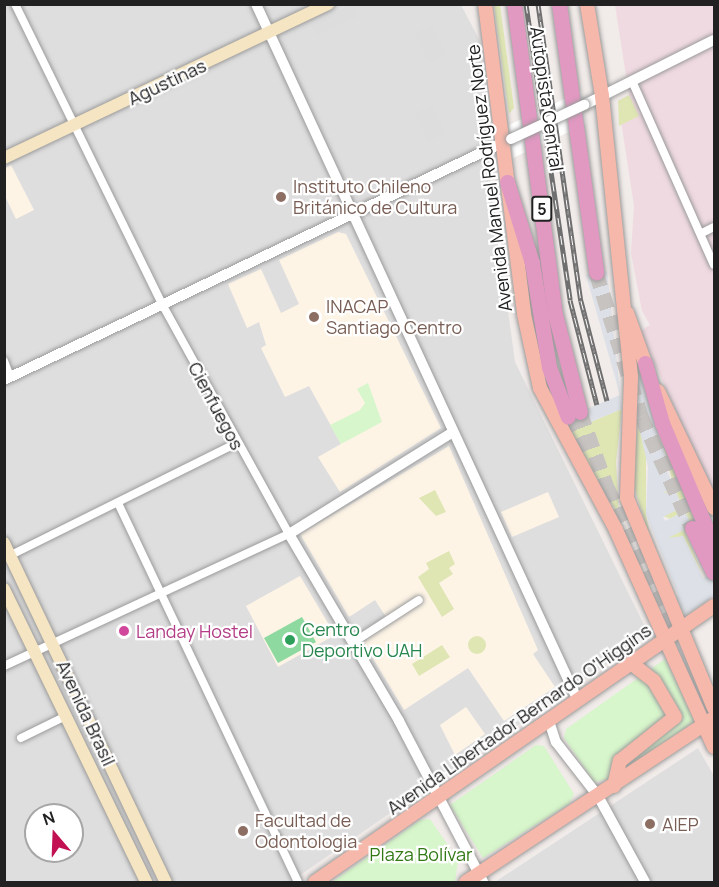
<!DOCTYPE html>
<meta charset="utf-8">
<style>
body{margin:0}
#map{position:relative;width:719px;height:887px;overflow:hidden;background:#f1ebe9;font-family:Manrope,sans-serif}
div>[style]{position:absolute}
[style*='--x']{left:calc(var(--x)*1px);top:calc(var(--y)*1px);width:calc(var(--w)*1px);rotate:calc(var(--a)*1deg)}
.residential>*{inset:0;background:#dfdedf}
.commercial>*{inset:0;background:#f0dae1}
.education>*{inset:0;background:#fdf4e6}
.grass>*{inset:0;background:#dfe6b4}
.round{border-radius:50%}
.park>*{inset:0;background:#d7f6cb}
.pitch>*{inset:0;background:#8ed9a0}
.parking>*{inset:0;background:#ddd}
.plaza>*{inset:0;background:#dde1e7}
.pier>*{inset:0;background:#fff}
.motorway-tunnel>*{height:15px;margin-top:-7.5px;transform-origin:0;background:repeating-linear-gradient(90deg,#c7c3c1 0 15px,transparent 0 23px)}
.roads{filter:drop-shadow(0 0 2px #9b9b9b) drop-shadow(0 0 2px #9b9b9b)}
.minor>*{height:8px;margin:-4px;padding:0 4px;transform-origin:4px;border-radius:4px;background:#fff}
.tertiary>*{height:10px;margin:-5px;padding:0 5px;transform-origin:5px;border-radius:5px;background:#fff}
.secondary>*{height:12px;margin:-6px;padding:0 6px;transform-origin:6px;border-radius:6px;background:#f5e5c2}
.primary>*{height:14px;margin:-7px;padding:0 7px;transform-origin:7px;border-radius:7px;background:#f5b8aa}
.motorway>*{height:15px;margin:-7.5px;padding:0 7.5px;transform-origin:7.5px;border-radius:7.5px;background:#e198c1}
.rail>*{height:5px;margin-top:-2.5px;transform-origin:0;background:repeating-linear-gradient(90deg,#fff 0 9px,#6f6f6f 0 18px);box-sizing:border-box;border-block:2px solid #6f6f6f}
.bridges{filter:drop-shadow(0 0 2px #9b9b9b) drop-shadow(0 0 2px #9b9b9b)}
.tertiary-bridge>*{height:10px;margin:-5px;padding:0 5px;transform-origin:5px;border-radius:5px;background:#fff}
.dots>*{width:16px;height:16px;translate:-50% -50%;box-sizing:border-box;border:3px solid #fff;border-radius:50%}
span{translate:-50% -50%;white-space:nowrap;text-align:center;line-height:1.15;-webkit-text-stroke:4.5px #fff;paint-order:stroke}
.shield-label span{padding:2px 4px;background:#fff;border:2px solid;border-radius:4px;-webkit-text-stroke-width:0}
.shield-label{font-size:16px;color:#212121;font-weight:700}
.street-label{font-size:18px;color:#212121}
.education-label{font-size:18px;color:#785e54}
.left{translate:0 -50%;text-align:left}
.leisure-label{font-size:18px;color:#27864d}
.hotel-label{font-size:18px;color:#b23c85}
.park-label{font-size:18px;color:#327915}
.frame{position:absolute;inset:0;border:6px solid #212121;pointer-events:none}
.north{position:absolute;left:24px;top:803px;width:60px;height:60px;box-sizing:border-box;background:#fff;border:2px solid #a6a6a6;border-radius:50%;rotate:341deg;font-size:16px;font-weight:700;line-height:24px;text-align:center;color:#212121}
.north::after{content:'';display:block;margin:auto;width:21px;height:27px;background:#c21153;clip-path:polygon(50% 0,100% 100%,50% 72%,0 100%)}
</style>
<div id="map">
<div class="residential">
<i style="clip-path:polygon(evenodd,5px 5px,461px 5px,480px 41px,490px 178px,515px 362px,649px 635px,290px 882px,5px 882px,5px 5px,36px 815px,72px 815px,72px 851px,36px 851px,36px 815px)"></i>
<i style="clip-path:polygon(698px 748px,714px 776px,714px 882px,495px 882px)"></i>
</div>
<div class="commercial">
<i style="clip-path:polygon(615px 5px,714px 5px,714px 495px,640px 331px,650px 325px,642px 311px,631px 253px,634px 206px,618px 101px,629px 95px)"></i>
</div>
<div class="education">
<i style="clip-path:polygon(11px 165px,34px 210px,16px 219px,5px 196px,5px 168px)"></i>
<i style="clip-path:polygon(338px 232px,346px 234px,441px 428px,340px 492px,318px 457px,341px 444px,309px 386px,285px 397px,261px 348px,266px 345px,259px 322px,247px 328px,228px 284px,261px 269px,281px 313px,299px 304px,279px 260px)"></i>
<i style="clip-path:polygon(449px 446px,538px 650px,533px 654px,555px 687px,504px 721px,468px 668px,404px 710px,363px 642px,390px 623px,375px 600px,349px 617px,300px 534px)"></i>
<i style="clip-path:polygon(548px 492px,559px 517px,512px 537px,501px 512px)"></i>
<i style="clip-path:polygon(300px 576px,335px 635px,278px 667px,246px 606px)"></i>
<i style="clip-path:polygon(466px 707px,485px 734px,455px 755px,440px 725px)"></i>
</div>
<div class="grass">
<i style="clip-path:polygon(494px 5px,500px 5px,514px 108px,509px 114px)"></i>
<i style="clip-path:polygon(629px 95px,639px 116px,619px 126px,618px 101px)"></i>
<i style="clip-path:polygon(622px 409px,616px 462px,619px 516px,569px 431px)"></i>
<i style="clip-path:polygon(638px 420px,646px 451px,646px 514px,652px 546px,633px 483px)"></i>
<i style="clip-path:polygon(660px 433px,698px 525px,685px 532px,704px 578px,683px 536px,670px 542px,668px 537px,691px 526px,663px 516px,683px 506px,663px 493px,674px 487px)"></i>
<i style="clip-path:polygon(435px 490px,446px 512px,436px 516px,419px 498px)"></i>
<i style="clip-path:polygon(449px 551px,455px 564px,449px 568px,453px 574px,439px 583px,454px 609px,442px 617px,418px 577px,429px 569px,426px 563px)"></i>
<i class="round" style="left:468px;top:636px;width:18px;height:18px"></i>
<i style="clip-path:polygon(442px 645px,450px 657px,419px 676px,412px 664px)"></i>
</div>
<div class="park">
<i style="clip-path:polygon(368px 383px,382px 422px,341px 444px,330px 425px,360px 410px,365px 403px,357px 389px)"></i>
<i style="clip-path:polygon(665px 659px,695px 721px,614px 778px,594px 782px,564px 738px,566px 729px)"></i>
<i style="clip-path:polygon(536px 745px,544px 746px,574px 794px,569px 804px,483px 858px,450px 805px)"></i>
<i style="clip-path:polygon(430px 819px,458px 860px,455px 882px,332px 882px,420px 820px)"></i>
</div>
<div class="pitch">
<i style="clip-path:polygon(302px 617px,316px 642px,278px 663px,264px 638px)"></i>
</div>
<div class="parking">
<i style="clip-path:polygon(352px 5px,357px 17px,316px 36px,311px 25px)"></i>
<i style="clip-path:polygon(432px 25px,447px 55px,429px 63px,415px 33px)"></i>
<i style="clip-path:polygon(432px 105px,446px 133px,428px 141px,415px 113px)"></i>
</div>
<div class="plaza">
<i style="clip-path:polygon(607px 271px,622px 409px,568px 431px,563px 419px,620px 395px,586px 275px)"></i>
<i style="clip-path:polygon(634px 352px,661px 433px,656px 435px,671px 466px,666px 469px,674px 487px,663px 493px,676px 492px,683px 507px,663px 517px,665px 521px,685px 511px,692px 526px,668px 538px,683px 536px,703px 578px,714px 571px,714px 596px,686px 615px,675px 599px,678px 595px,646px 514px,648px 467px,637px 419px)"></i>
</div>
<div class="pier">
<i style="clip-path:polygon(581px 91px,586px 124px,513px 158px,509px 125px)"></i>
</div>
<div class="motorway-tunnel">
<i style="--x:596;--y:272;--w:151;--a:72.6"></i>
<i style="--x:641;--y:416;--w:123;--a:65.5"></i>
<i style="--x:580;--y:412;--w:80;--a:70.2"></i>
<i style="--x:607;--y:487;--w:157;--a:64.3"></i>
<i style="--x:568;--y:417;--w:38;--a:63"></i>
</div>
<div class="roads">
<div class="minor">
<i style="--x:632;--y:81;--w:201;--a:66"></i>
<i style="--x:702;--y:233;--w:13;--a:-27"></i>
<i style="--x:4;--y:361;--w:17;--a:69"></i>
<i style="--x:118;--y:503;--w:420;--a:64.6"></i>
<i style="--x:7;--y:557;--w:254;--a:-26.4"></i>
<i style="--x:354;--y:642;--w:77;--a:-32.9"></i>
<i style="--x:4;--y:666;--w:314;--a:-24.9"></i>
<i style="--x:289;--y:534;--w:260;--a:-118.9"></i>
<i style="--x:163;--y:306;--w:336;--a:-116.1"></i>
<i style="--x:21;--y:738;--w:50;--a:-26.1"></i>
</div>
<div class="tertiary">
<i style="--x:256;--y:4;--w:768;--a:65.2"></i>
<i style="--x:584;--y:105;--w:145;--a:-26.6"></i>
<i style="--x:4;--y:380;--w:558;--a:-25.46"></i>
<i style="--x:453;--y:432;--w:193;--a:148.1"></i>
<i style="--x:289;--y:534;--w:217;--a:59.5"></i>
<i style="--x:399;--y:721;--w:182;--a:62.4"></i>
<i style="--x:549;--y:721;--w:22;--a:72"></i>
<i style="--x:556;--y:742;--w:68;--a:52.1"></i>
<i style="--x:598;--y:796;--w:98;--a:61.3"></i>
</div>
<div class="secondary">
<i style="--x:4;--y:158;--w:359;--a:-25.4"></i>
<i style="--x:4;--y:543;--w:376;--a:64.5"></i>
<i style="--x:4;--y:589;--w:326;--a:64.1"></i>
</div>
<div class="primary">
<i style="--x:485;--y:4;--w:312;--a:82.8"></i>
<i style="--x:524;--y:314;--w:76;--a:77.8"></i>
<i style="--x:540;--y:388;--w:161;--a:61.8"></i>
<i style="--x:616;--y:530;--w:238;--a:65.7"></i>
<i style="--x:587;--y:4;--w:93;--a:80.7"></i>
<i style="--x:602;--y:96;--w:282;--a:84.1"></i>
<i style="--x:631;--y:377;--w:121;--a:91.9"></i>
<i style="--x:627;--y:498;--w:227;--a:67.5"></i>
<i style="--x:627;--y:313;--w:62;--a:70.1"></i>
<i style="--x:658;--y:391;--w:130;--a:64.4"></i>
<i style="--x:614;--y:786;--w:26;--a:-77"></i>
<i style="--x:620;--y:761;--w:70;--a:-38.7"></i>
<i style="--x:675;--y:717;--w:42;--a:-120.3"></i>
<i style="--x:654;--y:681;--w:28;--a:-142"></i>
<i style="--x:315;--y:882;--w:485;--a:-34.7"></i>
<i style="--x:466;--y:882;--w:297;--a:-33.5"></i>
</div>
<div class="motorway">
<i style="--x:514;--y:4;--w:313;--a:82.5"></i>
<i style="--x:555;--y:314;--w:101;--a:75.7"></i>
<i style="--x:559;--y:4;--w:271;--a:82.1"></i>
<i style="--x:507;--y:182;--w:85;--a:72.8"></i>
<i style="--x:532;--y:263;--w:105;--a:80.7"></i>
<i style="--x:549;--y:367;--w:53;--a:69.2"></i>
<i style="--x:645;--y:363;--w:62;--a:74.2"></i>
<i style="--x:662;--y:423;--w:134;--a:67.2"></i>
<i style="--x:692;--y:528;--w:49;--a:64.5"></i>
</div>
</div>
<div class="rail">
<i style="--x:526;--y:4;--w:299;--a:81.5"></i>
<i style="--x:570;--y:300;--w:108;--a:75.6"></i>
<i style="--x:538;--y:4;--w:300;--a:81.8"></i>
<i style="--x:581;--y:301;--w:103;--a:75.4"></i>
</div>
<div class="bridges">
<div class="tertiary-bridge">
<i style="--x:511;--y:139;--w:81;--a:-25"></i>
</div>
</div>
<div class="dots">
<i style="left:281px;top:197px;background:#8d6e63"></i>
<i style="left:314px;top:317px;background:#8d6e63"></i>
<i style="left:124px;top:631px;background:#d1479c"></i>
<i style="left:290px;top:640px;background:#2e9e5b"></i>
<i style="left:650px;top:824px;background:#8d6e63"></i>
<i style="left:243px;top:831px;background:#8d6e63"></i>
</div>
<div class="shield-label">
<span style="left:542px;top:209px">5</span>
</div>
<div class="street-label">
<span style="left:167px;top:82px;rotate:-25deg">Agustinas</span>
<span style="left:547px;top:99px;rotate:82deg">Autopista Central</span>
<span style="left:489px;top:178px;rotate:-97deg">Avenida Manuel Rodríguez Norte</span>
<span style="left:216px;top:406px;rotate:62deg">Cienfuegos</span>
<span style="left:86px;top:713px;rotate:65deg">Avenida Brasil</span>
<span style="left:519px;top:719px;rotate:-35deg">Avenida Libertador Bernardo O'Higgins</span>
</div>
<div class="education-label">
<span class="left" style="left:293px;top:197px">Instituto Chileno<br>Británico de Cultura</span>
<span class="left" style="left:326px;top:317px">INACAP<br>Santiago Centro</span>
<span class="left" style="left:255px;top:831px">Facultad de<br>Odontologia</span>
<span class="left" style="left:662px;top:824px">AIEP</span>
</div>
<div class="leisure-label">
<span class="left" style="left:302px;top:640px">Centro<br>Deportivo UAH</span>
</div>
<div class="hotel-label">
<span class="left" style="left:136px;top:631px">Landay Hostel</span>
</div>
<div class="park-label">
<span style="left:421px;top:854px">Plaza Bolívar</span>
</div>
<div class="frame"></div>
<div class="north">N</div>
</div>
